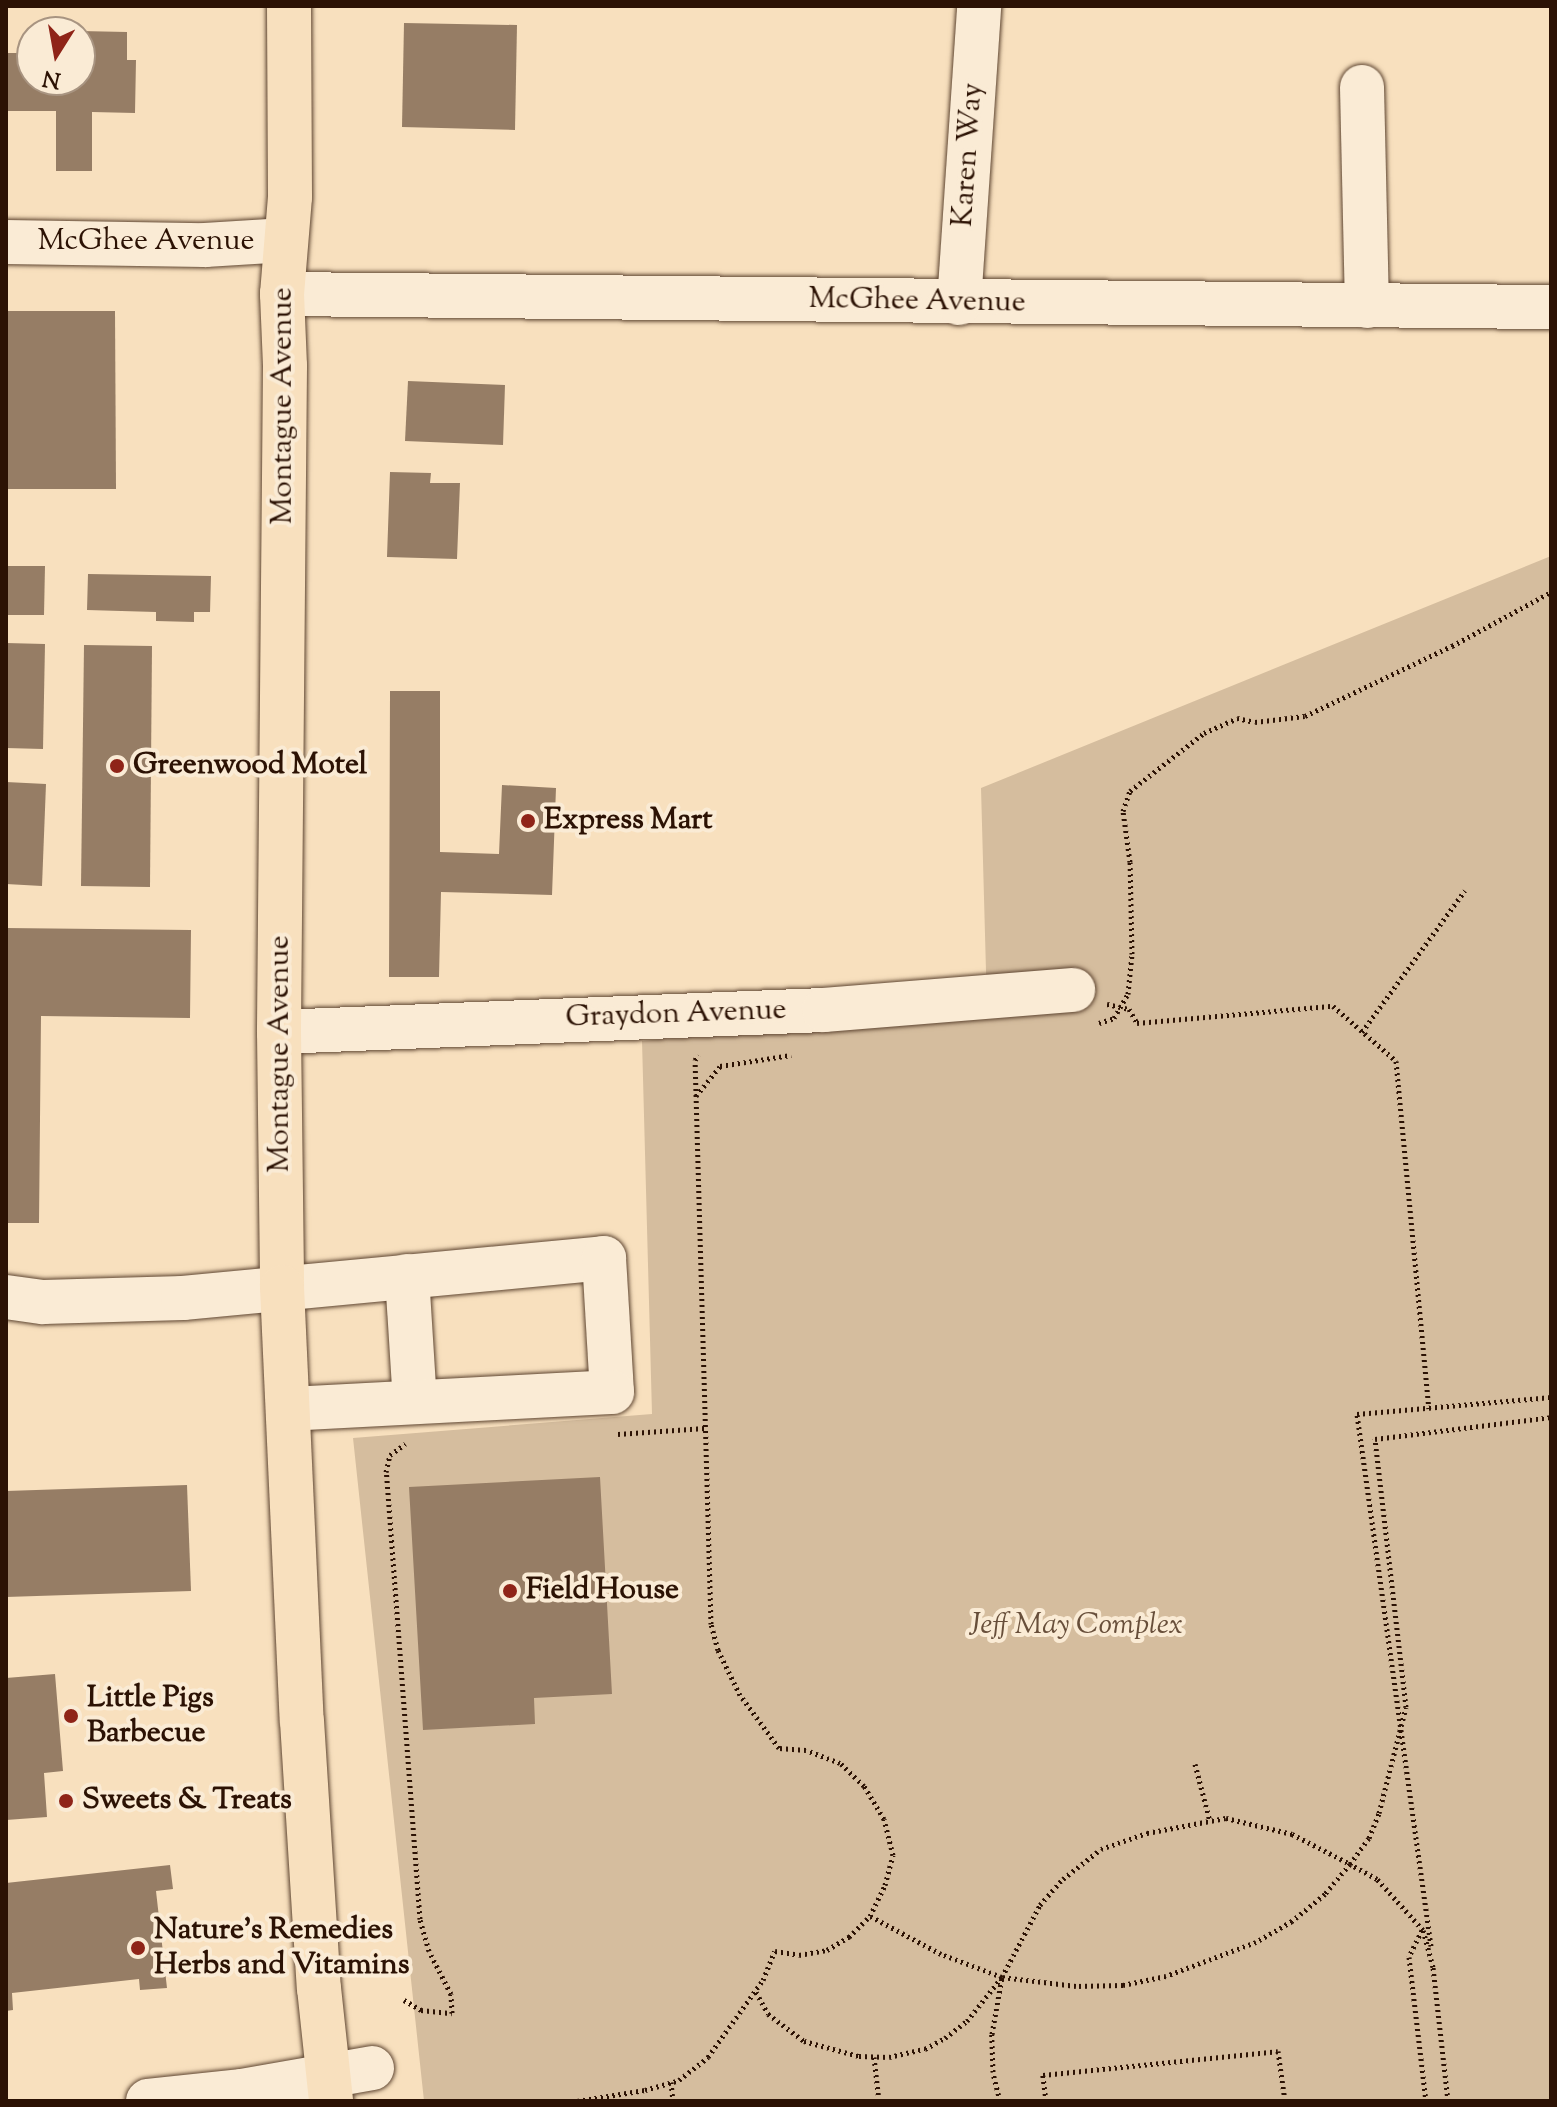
<!DOCTYPE html>
<style>
body{margin:0}
#map{position:relative;width:1557px;height:2107px;overflow:hidden;background:#f8e0be;font-family:"Sorts Mill Goudy",serif}
div>[style]{position:absolute}
[style*='--x']{left:calc(var(--x)*1px);top:calc(var(--y)*1px);width:calc(var(--w)*1px);rotate:calc(var(--a)*1deg)}
.green>*{inset:0;background:#d5bd9e}
.building>*{inset:0;background:#967d65}
.path>*{height:5px;margin-top:-2.5px;transform-origin:0;background:repeating-linear-gradient(90deg,#2c1204 0 2px,transparent 0 6px)}
.roads{filter:drop-shadow(0 0 2px #5f4632) drop-shadow(0 0 2px #5f4632)}
.minor>*{height:44px;margin:-22px;padding:0 22px;transform-origin:22px;border-radius:22px;background:#faebd5}
.major>*{height:44px;margin:-22px;padding:0 22px;transform-origin:22px;border-radius:22px;background:#f8e0be}
.dots>*{width:22px;height:22px;translate:-50% -50%;box-sizing:border-box;border:4px solid #faebd5;border-radius:50%}
span{translate:-50% -50%;white-space:nowrap;text-align:center;line-height:1.15;-webkit-text-stroke:8px #faebd5;paint-order:stroke}
.street-label{font-size:30px;color:#2c1204}
.poi-label{font-size:30px;color:#2c1204;font-weight:700}
.left{translate:0 -50%;text-align:left}
.park-label{font-size:30px;color:#674e3a;font-style:italic}
.frame{position:absolute;inset:0;border:8px solid #2c1204;pointer-events:none}
.north{position:absolute;left:16px;top:16px;width:80px;height:80px;box-sizing:border-box;background:#faebd5;border:2px solid #a89481;border-radius:50%;rotate:191deg;font-size:22px;font-weight:700;line-height:32px;text-align:center;color:#2c1204}
.north::after{content:'';display:block;margin:auto;width:28px;height:36px;background:#8f2418;clip-path:polygon(50% 0,100% 100%,50% 72%,0 100%)}
</style>
<div id="map">
<div class="green">
<i style="clip-path:polygon(1551px 556px,1551px 2101px,424px 2101px,353px 1438px,652px 1414px,642px 1041px,987px 1008px,981px 788px)"></i>
</div>
<div class="building">
<i style="clip-path:polygon(404px 23px,517px 25px,515px 130px,402px 127px)"></i>
<i style="clip-path:polygon(80px 31px,127px 32px,127px 60px,136px 60px,135px 113px,92px 112px,92px 171px,56px 171px,56px 111px,6px 111px,6px 53px,32px 53px,32px 80px,80px 80px)"></i>
<i style="clip-path:polygon(6px 311px,115px 311px,116px 489px,6px 489px)"></i>
<i style="clip-path:polygon(408px 381px,505px 385px,503px 445px,405px 441px)"></i>
<i style="clip-path:polygon(390px 472px,431px 473px,430px 483px,460px 483px,457px 559px,387px 557px)"></i>
<i style="clip-path:polygon(6px 566px,45px 566px,44px 615px,6px 615px)"></i>
<i style="clip-path:polygon(88px 574px,211px 576px,210px 612px,194px 612px,194px 622px,156px 621px,156px 612px,87px 610px)"></i>
<i style="clip-path:polygon(6px 643px,45px 644px,43px 749px,6px 748px)"></i>
<i style="clip-path:polygon(84px 645px,152px 646px,150px 887px,81px 886px)"></i>
<i style="clip-path:polygon(390px 691px,440px 691px,440px 852px,499px 854px,502px 785px,556px 788px,552px 895px,441px 892px,439px 977px,389px 977px)"></i>
<i style="clip-path:polygon(6px 782px,46px 784px,42px 886px,6px 884px)"></i>
<i style="clip-path:polygon(6px 928px,191px 930px,190px 1018px,41px 1016px,39px 1223px,6px 1223px)"></i>
<i style="clip-path:polygon(600px 1477px,612px 1694px,534px 1698px,535px 1724px,423px 1730px,409px 1487px)"></i>
<i style="clip-path:polygon(187px 1485px,191px 1591px,6px 1597px,6px 1491px)"></i>
<i style="clip-path:polygon(55px 1674px,63px 1771px,44px 1773px,47px 1817px,6px 1820px,6px 1678px)"></i>
<i style="clip-path:polygon(170px 1865px,173px 1889px,156px 1891px,167px 1988px,140px 1990px,139px 1979px,12px 1993px,13px 2010px,6px 2011px,6px 1883px)"></i>
</div>
<div class="path">
<i style="--x:1107;--y:1004;--w:23;--a:13"></i>
<i style="--x:1129;--y:1009;--w:16;--a:60"></i>
<i style="--x:1137;--y:1023;--w:197;--a:-5"></i>
<i style="--x:1333;--y:1006;--w:84;--a:41.1"></i>
<i style="--x:1396;--y:1061;--w:349;--a:84.6"></i>
<i style="--x:1099;--y:1023;--w:16;--a:-18"></i>
<i style="--x:1114;--y:1018;--w:28;--a:-60"></i>
<i style="--x:1128;--y:994;--w:40;--a:-84.3"></i>
<i style="--x:1132;--y:954;--w:92;--a:-91.2"></i>
<i style="--x:1130;--y:862;--w:51;--a:-97.8"></i>
<i style="--x:1123;--y:811;--w:21;--a:-71"></i>
<i style="--x:1130;--y:791;--w:94;--a:-38.1"></i>
<i style="--x:1204;--y:733;--w:36;--a:-24"></i>
<i style="--x:1237;--y:718;--w:18;--a:13"></i>
<i style="--x:1255;--y:722;--w:50;--a:-6.8"></i>
<i style="--x:1305;--y:716;--w:163;--a:-25.5"></i>
<i style="--x:1452;--y:646;--w:113;--a:-28.6"></i>
<i style="--x:1362;--y:1032;--w:175;--a:-54"></i>
<i style="--x:696;--y:1096;--w:38;--a:-51"></i>
<i style="--x:720;--y:1066;--w:72;--a:-8.8"></i>
<i style="--x:618;--y:1434;--w:87;--a:-3.9"></i>
<i style="--x:1195;--y:1764;--w:59;--a:75.3"></i>
<i style="--x:1422;--y:1930;--w:30;--a:116"></i>
<i style="--x:1409;--y:1957;--w:145;--a:83.3"></i>
<i style="--x:1431;--y:1946;--w:537;--a:-97.92"></i>
<i style="--x:1357;--y:1414;--w:195;--a:-5"></i>
<i style="--x:756;--y:1992;--w:25;--a:61"></i>
<i style="--x:768;--y:2014;--w:45;--a:36.9"></i>
<i style="--x:804;--y:2041;--w:57;--a:15.3"></i>
<i style="--x:859;--y:2056;--w:30;--a:2"></i>
<i style="--x:889;--y:2057;--w:37;--a:-13"></i>
<i style="--x:925;--y:2049;--w:23;--a:-29"></i>
<i style="--x:945;--y:2038;--w:28;--a:-38"></i>
<i style="--x:967;--y:2021;--w:56;--a:-51.5"></i>
<i style="--x:1002;--y:1977;--w:65;--a:-159.3"></i>
<i style="--x:941;--y:1954;--w:81;--a:-151.8"></i>
<i style="--x:404;--y:2000;--w:20;--a:30"></i>
<i style="--x:421;--y:2010;--w:31;--a:6"></i>
<i style="--x:452;--y:2013;--w:19;--a:-93"></i>
<i style="--x:451;--y:1994;--w:48;--a:-117.1"></i>
<i style="--x:429;--y:1951;--w:33;--a:-106"></i>
<i style="--x:420;--y:1919;--w:448;--a:-94.3"></i>
<i style="--x:386;--y:1472;--w:17;--a:-77"></i>
<i style="--x:390;--y:1455;--w:19;--a:-36"></i>
<i style="--x:874;--y:2057;--w:44;--a:83.5"></i>
<i style="--x:671;--y:2082;--w:19;--a:84"></i>
<i style="--x:577;--y:2101;--w:69;--a:-9.2"></i>
<i style="--x:645;--y:2090;--w:35;--a:-16"></i>
<i style="--x:679;--y:2080;--w:37;--a:-38"></i>
<i style="--x:708;--y:2057;--w:95;--a:-54.5"></i>
<i style="--x:763;--y:1980;--w:31;--a:-68"></i>
<i style="--x:775;--y:1951;--w:24;--a:9"></i>
<i style="--x:799;--y:1955;--w:28;--a:-10"></i>
<i style="--x:827;--y:1950;--w:26;--a:-31"></i>
<i style="--x:849;--y:1937;--w:30;--a:-45"></i>
<i style="--x:870;--y:1916;--w:34;--a:-64"></i>
<i style="--x:885;--y:1885;--w:31;--a:-75"></i>
<i style="--x:893;--y:1855;--w:37;--a:-104"></i>
<i style="--x:884;--y:1819;--w:39;--a:-121"></i>
<i style="--x:864;--y:1786;--w:33;--a:-136"></i>
<i style="--x:840;--y:1763;--w:36;--a:-159"></i>
<i style="--x:806;--y:1750;--w:27;--a:-176"></i>
<i style="--x:779;--y:1748;--w:66;--a:-126.3"></i>
<i style="--x:740;--y:1695;--w:50;--a:-116.1"></i>
<i style="--x:718;--y:1650;--w:27;--a:-105"></i>
<i style="--x:711;--y:1624;--w:564;--a:-91.62"></i>
<i style="--x:695;--y:1060;--w:6;--a:-59"></i>
<i style="--x:1000;--y:2101;--w:30;--a:-104"></i>
<i style="--x:993;--y:2072;--w:38;--a:-92"></i>
<i style="--x:992;--y:2034;--w:58;--a:-80"></i>
<i style="--x:1002;--y:1977;--w:81;--a:-62.2"></i>
<i style="--x:1040;--y:1905;--w:35;--a:-49"></i>
<i style="--x:1063;--y:1879;--w:48;--a:-38.3"></i>
<i style="--x:1101;--y:1849;--w:49;--a:-19.2"></i>
<i style="--x:1147;--y:1833;--w:80;--a:-10.8"></i>
<i style="--x:1226;--y:1818;--w:68;--a:13.6"></i>
<i style="--x:1292;--y:1834;--w:65;--a:27.3"></i>
<i style="--x:1350;--y:1864;--w:39;--a:130"></i>
<i style="--x:1325;--y:1894;--w:43;--a:140.7"></i>
<i style="--x:1292;--y:1921;--w:42;--a:149.7"></i>
<i style="--x:1256;--y:1942;--w:96;--a:159.3"></i>
<i style="--x:1166;--y:1976;--w:44;--a:168.2"></i>
<i style="--x:1123;--y:1985;--w:47;--a:178.8"></i>
<i style="--x:1076;--y:1986;--w:75;--a:-173.1"></i>
<i style="--x:1046;--y:2101;--w:26;--a:-97"></i>
<i style="--x:1043;--y:2075;--w:236;--a:-5.8"></i>
<i style="--x:1278;--y:2051;--w:50;--a:82"></i>
<i style="--x:1448;--y:2101;--w:135;--a:-96.4"></i>
<i style="--x:1433;--y:1967;--w:38;--a:-105"></i>
<i style="--x:1423;--y:1930;--w:69;--a:-132"></i>
<i style="--x:1377;--y:1879;--w:31;--a:-151"></i>
<i style="--x:1350;--y:1864;--w:32;--a:-54"></i>
<i style="--x:1369;--y:1838;--w:27;--a:-68"></i>
<i style="--x:1379;--y:1813;--w:109;--a:-75.7"></i>
<i style="--x:1406;--y:1707;--w:270;--a:-96.6"></i>
<i style="--x:1375;--y:1439;--w:177;--a:-7.1"></i>
</div>
<div class="roads">
<div class="minor">
<i style="--x:1362;--y:87;--w:219;--a:88.7"></i>
<i style="--x:6;--y:242;--w:199;--a:0.9"></i>
<i style="--x:205;--y:245;--w:81;--a:-3.5"></i>
<i style="--x:282;--y:294;--w:1269;--a:0.59"></i>
<i style="--x:959;--y:303;--w:298;--a:-86.1"></i>
<i style="--x:279;--y:1032;--w:545;--a:-2.31"></i>
<i style="--x:824;--y:1010;--w:250;--a:-4.6"></i>
<i style="--x:407;--y:1276;--w:126;--a:86.4"></i>
<i style="--x:6;--y:1297;--w:37;--a:8"></i>
<i style="--x:43;--y:1302;--w:140;--a:-1.6"></i>
<i style="--x:183;--y:1298;--w:423;--a:-5.4"></i>
<i style="--x:604;--y:1258;--w:134;--a:86.6"></i>
<i style="--x:612;--y:1392;--w:324;--a:177"></i>
<i style="--x:148;--y:2101;--w:95;--a:-6.1"></i>
<i style="--x:242;--y:2091;--w:132;--a:-10"></i>
</div>
<div class="major">
<i style="--x:289;--y:6;--w:191;--a:89.7"></i>
<i style="--x:290;--y:197;--w:97;--a:94.7"></i>
<i style="--x:282;--y:294;--w:72;--a:87.6"></i>
<i style="--x:285;--y:366;--w:666;--a:90.52"></i>
<i style="--x:279;--y:1032;--w:255;--a:89.3"></i>
<i style="--x:282;--y:1287;--w:434;--a:87.4"></i>
<i style="--x:302;--y:1721;--w:268;--a:86.4"></i>
<i style="--x:319;--y:1988;--w:114;--a:83.9"></i>
</div>
</div>
<div class="dots">
<i style="left:117px;top:766px;background:#8f2418"></i>
<i style="left:528px;top:821px;background:#8f2418"></i>
<i style="left:510px;top:1591px;background:#8f2418"></i>
<i style="left:71px;top:1716px;background:#8f2418"></i>
<i style="left:66px;top:1801px;background:#8f2418"></i>
<i style="left:138px;top:1948px;background:#8f2418"></i>
</div>
<div class="street-label">
<span style="left:969px;top:155px;rotate:-86deg">Karen Way</span>
<span style="left:146px;top:242px">McGhee Avenue</span>
<span style="left:917px;top:302px;rotate:1deg">McGhee Avenue</span>
<span style="left:284px;top:406px;rotate:-90deg">Montague Avenue</span>
<span style="left:676px;top:1015px;rotate:-2deg">Graydon Avenue</span>
<span style="left:281px;top:1054px;rotate:-90deg">Montague Avenue</span>
</div>
<div class="poi-label">
<span class="left" style="left:133px;top:766px">Greenwood Motel</span>
<span class="left" style="left:544px;top:821px">Express Mart</span>
<span class="left" style="left:526px;top:1591px">Field House</span>
<span class="left" style="left:87px;top:1716px">Little Pigs<br>Barbecue</span>
<span class="left" style="left:82px;top:1801px">Sweets &amp; Treats</span>
<span class="left" style="left:154px;top:1948px">Nature's Remedies<br>Herbs and Vitamins</span>
</div>
<div class="park-label">
<span style="left:1076px;top:1626px">Jeff May Complex</span>
</div>
<div class="frame"></div>
<div class="north">N</div>
</div>
